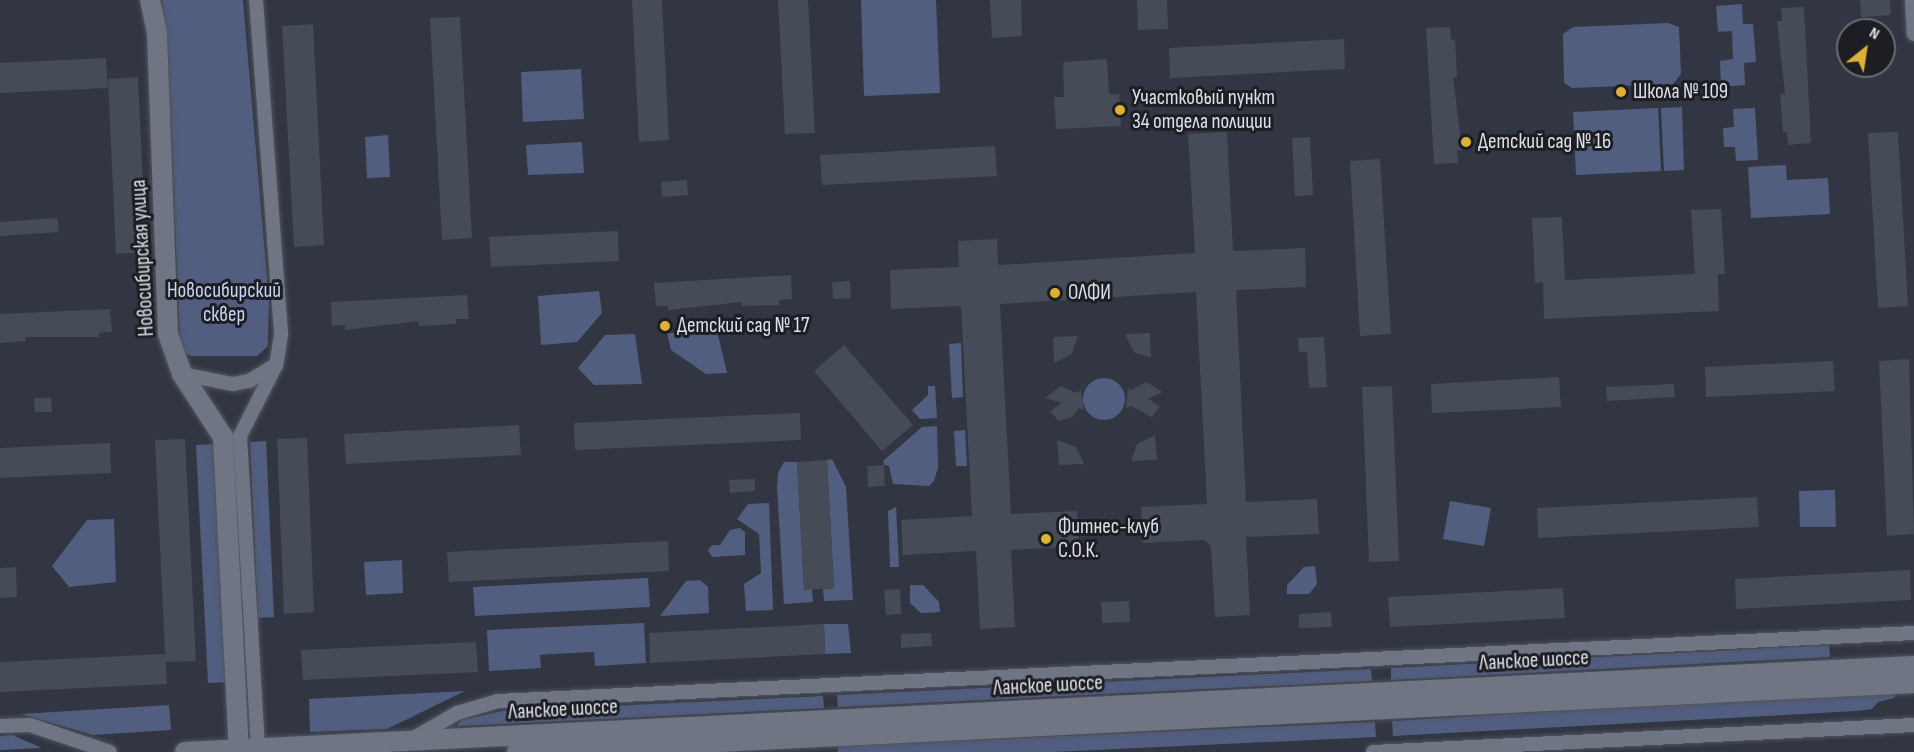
<!DOCTYPE html>
<meta charset="utf-8">
<style>
body{margin:0}
#map{position:relative;width:1914px;height:752px;overflow:hidden;background:#323642;font-family:"Sofia Sans Condensed",sans-serif}
div>[style]{position:absolute}
[style*='--x']{left:calc(var(--x)*1px);top:calc(var(--y)*1px);width:calc(var(--w)*1px);rotate:calc(var(--a)*1deg)}
.green>*{inset:0;background:#525e7f}
.round{border-radius:50%}
.building>*{inset:0;background:#464b58}
.roads{filter:drop-shadow(0 0 2px #50545e) drop-shadow(0 0 2px #50545e)}
.street>*{height:14px;margin:-7px;padding:0 7px;transform-origin:7px;border-radius:7px;background:#6f7582}
.secondary>*{height:20px;margin:-10px;padding:0 10px;transform-origin:10px;border-radius:10px;background:#6f7582}
.dots>*{width:16px;height:16px;translate:-50% -50%;box-sizing:border-box;border:3px solid #1c1e23;border-radius:50%}
span{translate:-50% -50%;white-space:nowrap;text-align:center;line-height:1.15;-webkit-text-stroke:6px #1c1e23;paint-order:stroke}
.poi-label{font-size:21px;color:#dde0e8}
.left{translate:0 -50%;text-align:left}
.street-label{font-size:21px;color:#dde0e8}
.park-label{font-size:21px;color:#c8d5f6}
.north{position:absolute;left:1836px;top:18px;width:60px;height:60px;box-sizing:border-box;background:#1c1e23;border:2px solid #696c72;border-radius:50%;rotate:30deg;font-size:16px;font-weight:700;line-height:24px;text-align:center;color:#dde0e8}
.north::after{content:'';display:block;margin:auto;width:21px;height:27px;background:#ddb133;clip-path:polygon(50% 0,100% 100%,50% 72%,0 100%)}
</style>
<div id="map">
<div class="green">
<i style="clip-path:polygon(162px 0,243px 0,269px 301px,268px 346px,257px 356px,191px 356px,185px 353px,180px 340px,168px 55px)"></i>
<i style="clip-path:polygon(861px 0,936px 0,940px 93px,864px 96px)"></i>
<i style="clip-path:polygon(1742px 4px,1743px 24px,1753px 24px,1756px 62px,1744px 63px,1745px 85px,1721px 87px,1720px 61px,1733px 59px,1732px 31px,1718px 32px,1716px 6px)"></i>
<i style="clip-path:polygon(1668px 23px,1679px 27px,1681px 74px,1673px 84px,1572px 88px,1564px 83px,1563px 34px,1573px 27px)"></i>
<i style="clip-path:polygon(581px 69px,584px 119px,523px 122px,521px 72px)"></i>
<i style="clip-path:polygon(1682px 107px,1684px 170px,1664px 171px,1661px 108px)"></i>
<i style="clip-path:polygon(1658px 108px,1661px 171px,1576px 175px,1573px 112px)"></i>
<i style="clip-path:polygon(1755px 108px,1758px 160px,1736px 161px,1735px 147px,1724px 147px,1723px 128px,1734px 127px,1733px 109px)"></i>
<i style="clip-path:polygon(388px 135px,390px 177px,367px 178px,365px 137px)"></i>
<i style="clip-path:polygon(582px 142px,584px 173px,528px 175px,526px 145px)"></i>
<i style="clip-path:polygon(1786px 165px,1787px 180px,1828px 178px,1830px 214px,1751px 218px,1748px 167px)"></i>
<i style="clip-path:polygon(599px 291px,602px 313px,577px 342px,541px 345px,538px 296px)"></i>
<i style="clip-path:polygon(717px 331px,727px 373px,706px 374px,671px 350px,667px 333px)"></i>
<i style="clip-path:polygon(635px 334px,642px 384px,594px 385px,578px 368px,605px 335px)"></i>
<i style="clip-path:polygon(961px 343px,963px 397px,952px 398px,949px 344px)"></i>
<i class="round" style="left:1083px;top:378px;width:42px;height:42px"></i>
<i style="clip-path:polygon(928px 386px,935px 386px,937px 418px,920px 419px,912px 410px,928px 395px)"></i>
<i style="clip-path:polygon(937px 426px,938px 468px,934px 481px,929px 486px,893px 484px,889px 466px,884px 465px,883px 461px,922px 427px)"></i>
<i style="clip-path:polygon(965px 430px,967px 466px,956px 466px,954px 431px)"></i>
<i style="clip-path:polygon(266px 441px,274px 617px,258px 618px,250px 442px)"></i>
<i style="clip-path:polygon(215px 444px,227px 682px,208px 683px,196px 445px)"></i>
<i style="clip-path:polygon(832px 459px,846px 487px,853px 600px,824px 601px,823px 589px,834px 588px,827px 460px)"></i>
<i style="clip-path:polygon(784px 462px,797px 462px,804px 590px,812px 589px,813px 602px,784px 604px,777px 487px,778px 473px)"></i>
<i style="clip-path:polygon(1835px 490px,1836px 527px,1800px 527px,1799px 491px)"></i>
<i style="clip-path:polygon(1450px 501px,1491px 508px,1484px 546px,1443px 539px)"></i>
<i style="clip-path:polygon(769px 503px,773px 610px,746px 611px,744px 584px,761px 573px,759px 534px,737px 519px,748px 504px)"></i>
<i style="clip-path:polygon(896px 507px,899px 567px,890px 567px,888px 511px)"></i>
<i style="clip-path:polygon(114px 519px,116px 582px,69px 587px,52px 566px,87px 520px)"></i>
<i style="clip-path:polygon(740px 528px,745px 532px,745px 555px,712px 557px,708px 550px,712px 545px,720px 545px,730px 530px)"></i>
<i style="clip-path:polygon(402px 560px,403px 593px,366px 595px,364px 562px)"></i>
<i style="clip-path:polygon(1315px 566px,1317px 584px,1309px 594px,1287px 594px,1287px 585px,1304px 567px)"></i>
<i style="clip-path:polygon(648px 578px,650px 607px,475px 616px,473px 587px)"></i>
<i style="clip-path:polygon(700px 580px,708px 587px,709px 613px,660px 616px,686px 581px)"></i>
<i style="clip-path:polygon(910px 585px,923px 585px,939px 602px,940px 612px,921px 613px,910px 603px)"></i>
<i style="clip-path:polygon(644px 623px,646px 663px,595px 666px,594px 652px,551px 654px,540px 655px,541px 668px,489px 671px,487px 630px)"></i>
<i style="clip-path:polygon(824px 624px,848px 624px,851px 653px,825px 654px)"></i>
<i style="clip-path:polygon(1829px 645px,1830px 657px,1391px 680px,1391px 668px)"></i>
<i style="clip-path:polygon(1371px 669px,1372px 681px,838px 707px,837px 695px)"></i>
<i style="clip-path:polygon(1900px 690px,1894px 698px,1878px 702px,1872px 709px,1857px 711px,1393px 736px,1392px 721px)"></i>
<i style="clip-path:polygon(465px 691px,387px 729px,310px 732px,309px 699px)"></i>
<i style="clip-path:polygon(823px 696px,824px 708px,457px 726px,461px 720px,503px 711px)"></i>
<i style="clip-path:polygon(169px 705px,171px 730px,93px 735px,21px 714px)"></i>
<i style="clip-path:polygon(1375px 722px,1376px 737px,1053px 752px,838px 752px,838px 746px)"></i>
<i style="clip-path:polygon(12px 735px,42px 748px,0 750px,0 736px)"></i>
</div>
<div class="building">
<i style="clip-path:polygon(632px 0,662px 0,669px 140px,639px 142px)"></i>
<i style="clip-path:polygon(778px 0,808px 0,815px 133px,785px 134px)"></i>
<i style="clip-path:polygon(990px 0,1021px 0,1022px 36px,992px 38px)"></i>
<i style="clip-path:polygon(1137px 0,1167px 0,1168px 29px,1138px 30px)"></i>
<i style="clip-path:polygon(1860px 0,1890px 0,1891px 15px,1861px 17px)"></i>
<i style="clip-path:polygon(1804px 7px,1811px 143px,1788px 145px,1787px 132px,1783px 132px,1780px 94px,1785px 94px,1777px 21px,1782px 21px,1781px 8px)"></i>
<i style="clip-path:polygon(460px 17px,472px 238px,442px 240px,430px 18px)"></i>
<i style="clip-path:polygon(313px 24px,324px 245px,294px 247px,282px 26px)"></i>
<i style="clip-path:polygon(1450px 27px,1451px 40px,1455px 39px,1457px 77px,1453px 77px,1462px 150px,1457px 150px,1458px 163px,1434px 164px,1426px 28px)"></i>
<i style="clip-path:polygon(1344px 39px,1345px 69px,1170px 78px,1169px 48px)"></i>
<i style="clip-path:polygon(106px 58px,108px 88px,0 93px,0 63px)"></i>
<i style="clip-path:polygon(1107px 59px,1109px 94px,1119px 94px,1121px 126px,1056px 129px,1054px 97px,1064px 97px,1063px 62px)"></i>
<i style="clip-path:polygon(138px 77px,146px 252px,116px 254px,108px 79px)"></i>
<i style="clip-path:polygon(1227px 132px,1233px 251px,1305px 248px,1306px 287px,1236px 290px,1246px 502px,1317px 499px,1319px 534px,1246px 537px,1250px 615px,1215px 617px,1211px 546px,1204px 540px,1143px 543px,1141px 507px,1207px 504px,1196px 292px,1000px 304px,1011px 514px,1077px 511px,1079px 546px,1011px 550px,1015px 627px,980px 629px,976px 551px,903px 555px,901px 520px,972px 516px,961px 306px,891px 309px,890px 270px,959px 267px,958px 241px,997px 239px,998px 265px,1195px 253px,1188px 134px)"></i>
<i style="clip-path:polygon(1898px 132px,1908px 306px,1878px 308px,1868px 133px)"></i>
<i style="clip-path:polygon(1310px 137px,1313px 195px,1295px 196px,1292px 138px)"></i>
<i style="clip-path:polygon(995px 146px,997px 176px,822px 185px,820px 155px)"></i>
<i style="clip-path:polygon(1380px 159px,1391px 334px,1360px 336px,1350px 161px)"></i>
<i style="clip-path:polygon(687px 180px,688px 195px,662px 197px,661px 182px)"></i>
<i style="clip-path:polygon(1721px 209px,1725px 274px,1718px 274px,1719px 311px,1544px 319px,1543px 282px,1535px 283px,1532px 218px,1562px 217px,1565px 280px,1695px 274px,1691px 210px)"></i>
<i style="clip-path:polygon(57px 218px,59px 232px,0 236px,0 222px)"></i>
<i style="clip-path:polygon(618px 231px,619px 261px,491px 267px,489px 237px)"></i>
<i style="clip-path:polygon(791px 275px,792px 299px,779px 300px,779px 305px,742px 306px,742px 302px,668px 310px,668px 306px,656px 306px,654px 283px)"></i>
<i style="clip-path:polygon(850px 281px,851px 298px,833px 299px,832px 282px)"></i>
<i style="clip-path:polygon(467px 295px,469px 319px,456px 319px,456px 324px,419px 326px,418px 321px,345px 330px,345px 325px,332px 326px,331px 302px)"></i>
<i style="clip-path:polygon(110px 309px,112px 332px,99px 333px,99px 337px,25px 337px,26px 341px,0 343px,0 314px)"></i>
<i style="clip-path:polygon(1150px 333px,1151px 358px,1134px 352px,1125px 334px)"></i>
<i style="clip-path:polygon(1078px 336px,1071px 355px,1054px 363px,1053px 337px)"></i>
<i style="clip-path:polygon(1324px 337px,1327px 387px,1309px 388px,1307px 352px,1299px 352px,1298px 338px)"></i>
<i style="clip-path:polygon(844px 345px,913px 425px,882px 451px,814px 371px)"></i>
<i style="clip-path:polygon(1909px 359px,1914px 534px,1887px 536px,1879px 361px)"></i>
<i style="clip-path:polygon(1833px 361px,1835px 391px,1706px 397px,1705px 367px)"></i>
<i style="clip-path:polygon(1559px 377px,1561px 407px,1432px 413px,1431px 384px)"></i>
<i style="clip-path:polygon(1146px 382px,1163px 392px,1148px 399px,1160px 406px,1152px 417px,1131px 406px,1126px 408px,1128px 388px,1131px 390px)"></i>
<i style="clip-path:polygon(1674px 384px,1675px 397px,1607px 401px,1606px 387px)"></i>
<i style="clip-path:polygon(1061px 386px,1076px 393px,1081px 390px,1084px 410px,1079px 408px,1072px 417px,1059px 421px,1050px 411px,1062px 403px,1045px 398px)"></i>
<i style="clip-path:polygon(1392px 386px,1399px 561px,1369px 562px,1362px 387px)"></i>
<i style="clip-path:polygon(34px 398px,51px 398px,52px 412px,35px 412px)"></i>
<i style="clip-path:polygon(800px 413px,801px 440px,575px 450px,574px 423px)"></i>
<i style="clip-path:polygon(519px 425px,521px 455px,346px 464px,344px 434px)"></i>
<i style="clip-path:polygon(1155px 435px,1157px 460px,1131px 461px,1137px 444px)"></i>
<i style="clip-path:polygon(307px 438px,314px 612px,284px 614px,277px 439px)"></i>
<i style="clip-path:polygon(185px 439px,196px 661px,166px 662px,167px 684px,0 692px,0 662px,165px 654px,155px 440px)"></i>
<i style="clip-path:polygon(1057px 440px,1076px 447px,1084px 464px,1059px 465px)"></i>
<i style="clip-path:polygon(110px 443px,111px 473px,0 478px,0 448px)"></i>
<i style="clip-path:polygon(827px 460px,834px 588px,804px 590px,797px 462px)"></i>
<i style="clip-path:polygon(884px 465px,885px 486px,868px 487px,867px 466px)"></i>
<i style="clip-path:polygon(755px 479px,755px 491px,730px 493px,729px 480px)"></i>
<i style="clip-path:polygon(1757px 497px,1759px 527px,1538px 538px,1537px 508px)"></i>
<i style="clip-path:polygon(668px 541px,669px 571px,449px 582px,447px 552px)"></i>
<i style="clip-path:polygon(16px 567px,17px 597px,0 598px,0 568px)"></i>
<i style="clip-path:polygon(1910px 570px,1911px 600px,1736px 609px,1735px 579px)"></i>
<i style="clip-path:polygon(1563px 588px,1565px 618px,1390px 627px,1388px 597px)"></i>
<i style="clip-path:polygon(900px 589px,901px 614px,886px 615px,884px 590px)"></i>
<i style="clip-path:polygon(1129px 601px,1130px 622px,1102px 623px,1101px 602px)"></i>
<i style="clip-path:polygon(1331px 612px,1332px 627px,1299px 628px,1299px 614px)"></i>
<i style="clip-path:polygon(824px 624px,825px 654px,650px 663px,649px 633px)"></i>
<i style="clip-path:polygon(931px 633px,932px 646px,901px 648px,901px 634px)"></i>
<i style="clip-path:polygon(476px 642px,478px 672px,303px 680px,301px 650px)"></i>
</div>
<div class="roads">
<div class="street">
<i style="--x:256;--y:0;--w:336;--a:85.7"></i>
<i style="--x:281;--y:335;--w:30;--a:99"></i>
<i style="--x:276;--y:365;--w:80;--a:116.9"></i>
<i style="--x:240;--y:436;--w:317;--a:86.7"></i>
<i style="--x:1912;--y:0;--w:34;--a:87"></i>
<i style="--x:182;--y:374;--w:52;--a:11.1"></i>
<i style="--x:233;--y:384;--w:16;--a:-11"></i>
<i style="--x:249;--y:381;--w:31;--a:-31"></i>
<i style="--x:0;--y:726;--w:30;--a:-2"></i>
<i style="--x:30;--y:725;--w:84;--a:18.6"></i>
<i style="--x:412;--y:739;--w:52;--a:-30"></i>
<i style="--x:457;--y:713;--w:43;--a:-16.3"></i>
<i style="--x:498;--y:701;--w:1418;--a:-2.75"></i>
<i style="--x:1373;--y:752;--w:542;--a:-2.86"></i>
</div>
<div class="secondary">
<i style="--x:150;--y:0;--w:35;--a:78"></i>
<i style="--x:157;--y:34;--w:300;--a:87.9"></i>
<i style="--x:168;--y:334;--w:42;--a:70.7"></i>
<i style="--x:182;--y:374;--w:75;--a:56.9"></i>
<i style="--x:223;--y:437;--w:315;--a:87.1"></i>
<i style="--x:185;--y:752;--w:1731;--a:-2.85"></i>
<i style="--x:517;--y:752;--w:1399;--a:-2.83"></i>
</div>
</div>
<div class="dots">
<i style="left:1621px;top:92px;background:#ddb133"></i>
<i style="left:1120px;top:110px;background:#ddb133"></i>
<i style="left:1466px;top:142px;background:#ddb133"></i>
<i style="left:1055px;top:293px;background:#ddb133"></i>
<i style="left:665px;top:326px;background:#ddb133"></i>
<i style="left:1046px;top:539px;background:#ddb133"></i>
</div>
<div class="poi-label">
<span class="left" style="left:1633px;top:92px">Школа № 109</span>
<span class="left" style="left:1132px;top:110px">Участковый пункт<br>34 отдела полиции</span>
<span class="left" style="left:1478px;top:142px">Детский сад № 16</span>
<span class="left" style="left:1068px;top:293px">ОЛФИ</span>
<span class="left" style="left:677px;top:326px">Детский сад № 17</span>
<span class="left" style="left:1058px;top:539px">Фитнес-клуб<br>С.О.К.</span>
</div>
<div class="street-label">
<span style="left:143px;top:258px;rotate:-93deg">Новосибирская улица</span>
<span style="left:1534px;top:661px;rotate:-3deg">Ланское шоссе</span>
<span style="left:1048px;top:686px;rotate:-3deg">Ланское шоссе</span>
<span style="left:563px;top:710px;rotate:-3deg">Ланское шоссе</span>
</div>
<div class="park-label">
<span style="left:224px;top:303px">Новосибирский<br>сквер</span>
</div>
<div class="north">N</div>
</div>
